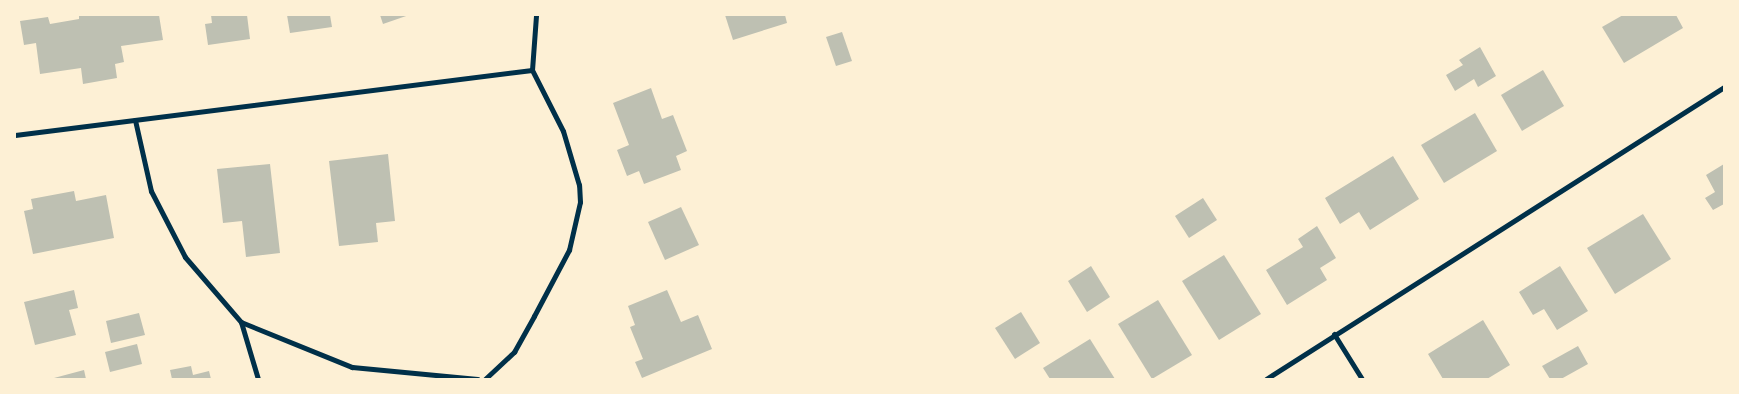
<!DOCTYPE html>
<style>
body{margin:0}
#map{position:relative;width:1739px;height:394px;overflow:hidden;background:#fdf0d5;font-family:Karla,sans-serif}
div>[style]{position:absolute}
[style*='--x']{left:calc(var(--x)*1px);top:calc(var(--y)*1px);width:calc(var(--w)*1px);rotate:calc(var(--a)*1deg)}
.building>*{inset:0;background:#bec0b2}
.minor>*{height:5px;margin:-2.5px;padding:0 2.5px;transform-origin:2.5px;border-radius:2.5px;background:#003049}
span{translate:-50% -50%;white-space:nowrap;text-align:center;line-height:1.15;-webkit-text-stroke:5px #fdf0d5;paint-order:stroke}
.frame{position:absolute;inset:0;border:16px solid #fdf0d5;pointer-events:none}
</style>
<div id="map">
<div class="building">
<i style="clip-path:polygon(79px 15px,159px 15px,163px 40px,121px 46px,124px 62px,115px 64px,117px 78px,83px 84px,81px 68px,40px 74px,36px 43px,24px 45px,20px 21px,48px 17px,50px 24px,79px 19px)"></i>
<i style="clip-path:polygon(211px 15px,247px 15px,250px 39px,208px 45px,205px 24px,212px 23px)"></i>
<i style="clip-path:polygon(287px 15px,330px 15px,332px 27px,290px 33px)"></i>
<i style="clip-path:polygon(380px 15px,409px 15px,383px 24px)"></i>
<i style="clip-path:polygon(725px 15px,785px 15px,787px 23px,733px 40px)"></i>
<i style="clip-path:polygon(1623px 15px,1676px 15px,1683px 28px,1624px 63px,1602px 27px)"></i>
<i style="clip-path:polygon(842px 32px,852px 61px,836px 66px,826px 37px)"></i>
<i style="clip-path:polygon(1480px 47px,1496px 76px,1478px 87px,1474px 79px,1455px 91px,1446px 75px,1463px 65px,1459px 60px)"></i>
<i style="clip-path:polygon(1543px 70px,1564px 106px,1522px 131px,1501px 95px)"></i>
<i style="clip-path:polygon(651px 88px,662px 119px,673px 115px,687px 151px,676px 156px,681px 170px,644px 184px,639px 171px,627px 176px,617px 150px,629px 145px,613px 103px)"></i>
<i style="clip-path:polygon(1475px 113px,1497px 151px,1444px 183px,1421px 145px)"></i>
<i style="clip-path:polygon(388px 154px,395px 221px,376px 223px,378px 242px,339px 246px,329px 161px)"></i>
<i style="clip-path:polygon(1393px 156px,1419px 199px,1370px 230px,1359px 212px,1340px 224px,1325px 198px)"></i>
<i style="clip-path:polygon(270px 164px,280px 253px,246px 257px,242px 221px,223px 223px,217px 169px)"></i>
<i style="clip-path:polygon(1724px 164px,1724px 204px,1713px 210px,1705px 198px,1715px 192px,1706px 175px)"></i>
<i style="clip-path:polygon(74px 191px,76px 201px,106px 195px,114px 238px,33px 254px,24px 211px,33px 209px,31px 199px)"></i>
<i style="clip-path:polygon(1203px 198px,1217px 220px,1189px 238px,1175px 216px)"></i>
<i style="clip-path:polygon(681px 207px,699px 245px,665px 260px,648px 222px)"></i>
<i style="clip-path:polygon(1643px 214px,1671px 259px,1615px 294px,1587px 248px)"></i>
<i style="clip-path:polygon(1317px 226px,1336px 258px,1320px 268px,1327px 280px,1287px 305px,1266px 270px,1303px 247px,1298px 239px)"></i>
<i style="clip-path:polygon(1224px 255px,1261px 314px,1219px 340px,1182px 281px)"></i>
<i style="clip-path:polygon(1091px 266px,1110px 297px,1087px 312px,1068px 281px)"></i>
<i style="clip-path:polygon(1560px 266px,1588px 311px,1557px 330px,1544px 309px,1533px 315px,1519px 292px)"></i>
<i style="clip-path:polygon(74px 290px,78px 308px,69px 310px,76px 335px,35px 345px,24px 302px)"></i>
<i style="clip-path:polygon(667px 290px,681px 322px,698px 315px,712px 349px,642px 378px,635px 362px,643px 359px,630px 327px,635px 325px,628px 306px)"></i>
<i style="clip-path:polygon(1158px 300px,1192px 355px,1152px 379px,1118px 324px)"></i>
<i style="clip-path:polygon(1021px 312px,1040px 343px,1015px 359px,995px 328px)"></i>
<i style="clip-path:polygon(139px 313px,145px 335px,111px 343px,106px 321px)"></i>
<i style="clip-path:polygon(1483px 320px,1510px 365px,1487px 379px,1443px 379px,1428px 354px)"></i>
<i style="clip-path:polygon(1090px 339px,1115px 379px,1050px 379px,1043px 368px)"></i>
<i style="clip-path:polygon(137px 344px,142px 364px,110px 372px,105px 352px)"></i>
<i style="clip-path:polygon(1578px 346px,1588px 364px,1561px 379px,1550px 379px,1542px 366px)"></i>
<i style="clip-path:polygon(191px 366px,193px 375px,209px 371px,211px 379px,172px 379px,170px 370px)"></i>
<i style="clip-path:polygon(84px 370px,86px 379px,54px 379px,54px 378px)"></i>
</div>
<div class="minor">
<i style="--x:532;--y:70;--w:55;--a:-85.8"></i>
<i style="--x:135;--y:120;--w:73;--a:77.3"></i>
<i style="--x:151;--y:191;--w:74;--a:62.7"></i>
<i style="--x:185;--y:257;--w:86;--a:49.3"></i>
<i style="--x:241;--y:322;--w:120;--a:22.1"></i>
<i style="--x:352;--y:367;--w:126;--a:5.5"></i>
<i style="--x:15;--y:135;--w:521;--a:-7.17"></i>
<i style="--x:241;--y:322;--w:59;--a:73.4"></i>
<i style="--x:1334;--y:334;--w:53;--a:58.1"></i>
<i style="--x:485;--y:379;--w:40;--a:-43"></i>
<i style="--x:514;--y:352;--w:41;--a:-60.9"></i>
<i style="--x:534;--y:316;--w:75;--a:-62.1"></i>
<i style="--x:569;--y:250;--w:49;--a:-77.1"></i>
<i style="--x:580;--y:202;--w:17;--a:-93"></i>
<i style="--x:579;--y:185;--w:56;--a:-106.5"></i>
<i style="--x:563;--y:131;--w:68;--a:-116.9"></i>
<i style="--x:1266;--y:379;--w:543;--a:-32.52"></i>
</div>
<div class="frame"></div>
</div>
